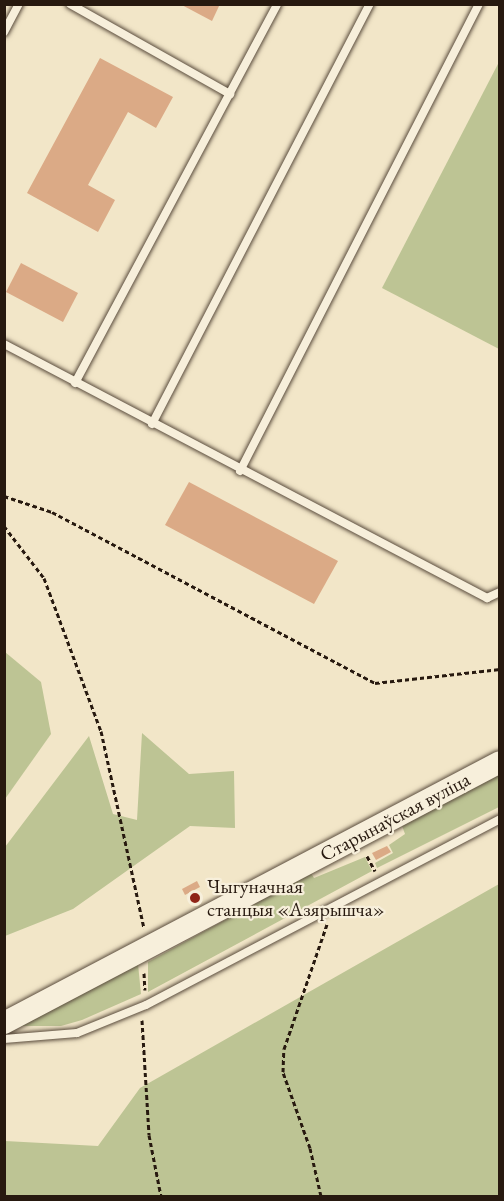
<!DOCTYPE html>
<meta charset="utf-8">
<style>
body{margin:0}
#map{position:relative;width:504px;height:1201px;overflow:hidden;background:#f2e6c8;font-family:"EB Garamond",serif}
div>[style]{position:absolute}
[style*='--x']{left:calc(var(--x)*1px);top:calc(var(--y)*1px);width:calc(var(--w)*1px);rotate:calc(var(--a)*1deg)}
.green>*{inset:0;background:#bdc494}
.building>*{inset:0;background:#dbaa86}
.path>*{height:3px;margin-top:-1.5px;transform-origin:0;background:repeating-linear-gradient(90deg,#27190f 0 4.5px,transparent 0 7.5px)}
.roads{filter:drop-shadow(0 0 2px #5a4c3d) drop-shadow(0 0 2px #5a4c3d)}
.service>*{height:8px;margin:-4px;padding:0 4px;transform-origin:4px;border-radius:4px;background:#f7efdb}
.secondary>*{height:22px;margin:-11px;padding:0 11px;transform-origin:11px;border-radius:11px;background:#f7efdb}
.dots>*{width:16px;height:16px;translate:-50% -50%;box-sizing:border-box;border:3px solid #f7efdb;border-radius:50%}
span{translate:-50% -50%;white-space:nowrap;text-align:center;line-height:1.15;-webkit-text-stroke:4.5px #f7efdb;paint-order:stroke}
.street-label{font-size:20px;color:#27190f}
.poi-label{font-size:20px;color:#27190f}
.left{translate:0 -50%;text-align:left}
.frame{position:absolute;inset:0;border:6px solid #27190f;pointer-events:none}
</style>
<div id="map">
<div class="green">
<i style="clip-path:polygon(499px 62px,499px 349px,382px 288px)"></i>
<i style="clip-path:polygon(5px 652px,41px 682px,51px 734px,5px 799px)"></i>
<i style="clip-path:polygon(142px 733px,189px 774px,234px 771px,235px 828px,190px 826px,73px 909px,5px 936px,5px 847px,89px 736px,113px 814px,137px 820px)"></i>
<i style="clip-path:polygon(499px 771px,499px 807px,377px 868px,375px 863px,393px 853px,389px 845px,405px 834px,401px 823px)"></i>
<i style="clip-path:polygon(365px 857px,372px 871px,148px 992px,148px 962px,311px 873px,314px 878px)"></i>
<i style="clip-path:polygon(499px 884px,499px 1196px,5px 1196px,5px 1141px,98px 1146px,140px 1088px)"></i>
<i style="clip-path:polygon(138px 964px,141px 994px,82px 1020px,61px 1026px,21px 1026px)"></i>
</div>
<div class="building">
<i style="clip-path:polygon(180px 4px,220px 4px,212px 21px)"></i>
<i style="clip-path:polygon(100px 58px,173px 97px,156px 128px,128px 112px,88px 185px,115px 200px,98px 232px,27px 193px)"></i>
<i style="clip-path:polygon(21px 263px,78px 293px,63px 322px,6px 292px)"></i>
<i style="clip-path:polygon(189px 482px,338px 561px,314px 604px,165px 525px)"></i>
<i style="clip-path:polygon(387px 846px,391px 852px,376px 860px,372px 853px)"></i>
<i style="clip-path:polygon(197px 881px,200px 887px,185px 895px,182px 889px)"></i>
</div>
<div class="path">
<i style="--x:4;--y:496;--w:51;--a:18.4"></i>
<i style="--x:52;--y:512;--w:365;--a:27.9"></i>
<i style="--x:375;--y:683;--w:126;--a:-6.4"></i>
<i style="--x:4;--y:526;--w:66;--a:52.4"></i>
<i style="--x:44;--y:578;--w:163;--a:69.6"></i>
<i style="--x:101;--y:731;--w:202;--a:77.7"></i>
<i style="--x:367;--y:856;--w:17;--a:62"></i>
<i style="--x:144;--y:973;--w:17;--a:87"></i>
<i style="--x:142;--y:1020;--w:115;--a:86.5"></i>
<i style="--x:149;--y:1135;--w:62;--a:78.9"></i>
<i style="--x:321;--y:1196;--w:49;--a:-102.9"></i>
<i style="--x:310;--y:1148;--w:81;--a:-109.6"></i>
<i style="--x:283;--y:1072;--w:23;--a:-88"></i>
<i style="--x:284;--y:1049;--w:132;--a:-71"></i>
</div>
<div class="roads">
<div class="service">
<i style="--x:70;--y:4;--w:184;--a:29.4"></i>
<i style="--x:4;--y:32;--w:32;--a:-62"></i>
<i style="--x:4;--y:344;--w:546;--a:27.74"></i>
<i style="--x:487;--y:598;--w:14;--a:-25"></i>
<i style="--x:75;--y:383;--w:429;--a:-61.9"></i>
<i style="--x:152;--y:424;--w:473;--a:-62.6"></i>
<i style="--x:240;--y:471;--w:525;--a:-62.9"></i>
<i style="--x:4;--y:1039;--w:73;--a:-4.7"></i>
<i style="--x:77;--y:1033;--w:74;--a:-22.1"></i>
<i style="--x:146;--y:1005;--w:400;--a:-27.7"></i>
</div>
<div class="secondary">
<i style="--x:4;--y:1023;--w:560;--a:-27.75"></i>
</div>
</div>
<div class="dots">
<i style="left:195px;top:898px;background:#8f2418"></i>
</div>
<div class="street-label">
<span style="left:395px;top:817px;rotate:-28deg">Старынаўская вуліца</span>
</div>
<div class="poi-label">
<span class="left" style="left:207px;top:898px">Чыгуначная<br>станцыя «Азярышча»</span>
</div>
<div class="frame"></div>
</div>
